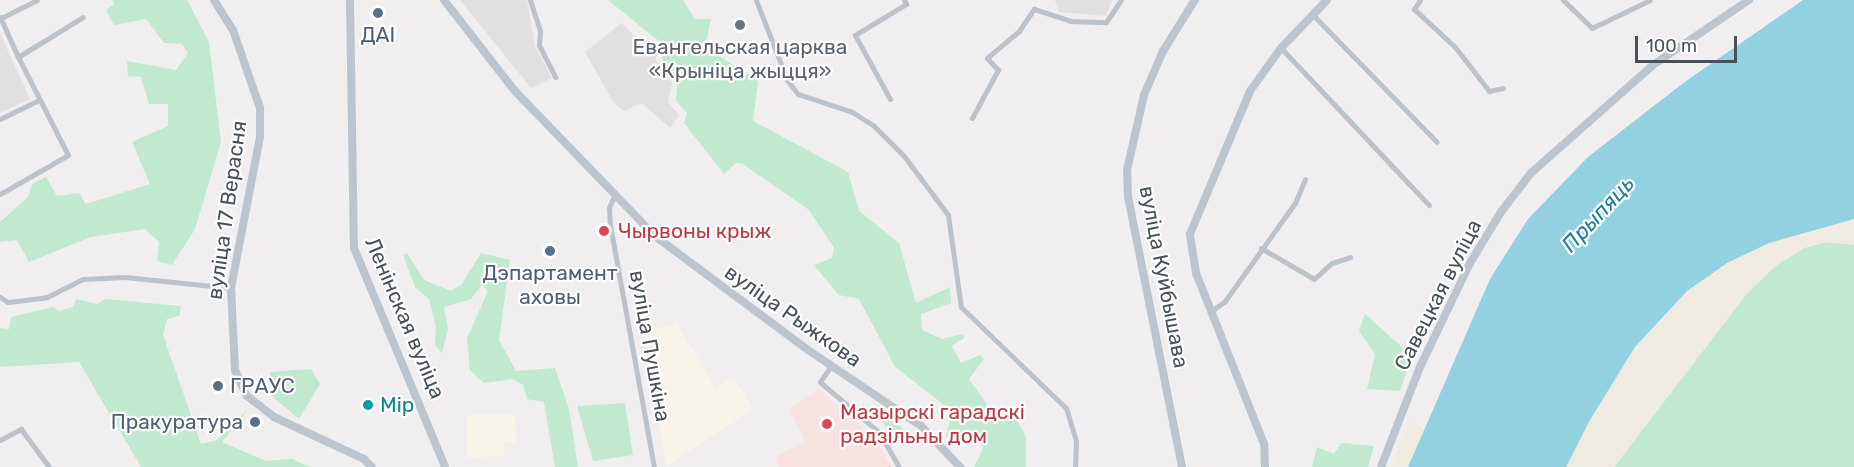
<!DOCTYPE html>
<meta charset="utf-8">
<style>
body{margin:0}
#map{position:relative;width:1854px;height:467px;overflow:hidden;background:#f0eeee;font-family:Rubik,sans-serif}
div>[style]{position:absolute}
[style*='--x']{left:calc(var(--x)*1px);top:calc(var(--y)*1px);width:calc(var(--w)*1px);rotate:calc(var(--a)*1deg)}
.commercial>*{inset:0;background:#f9f4e9}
.education>*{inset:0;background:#e1dfdf}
.medical>*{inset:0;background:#f7e2e1}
.green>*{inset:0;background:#c1e9d0}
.sand>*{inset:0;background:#f0ebe0}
.water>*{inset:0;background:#93d1e1}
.street>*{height:5px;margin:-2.5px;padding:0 2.5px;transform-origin:2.5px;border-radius:2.5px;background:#bbc2c9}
.secondary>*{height:8px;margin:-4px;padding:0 4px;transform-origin:4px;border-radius:4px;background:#bcc4cd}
.dots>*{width:16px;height:16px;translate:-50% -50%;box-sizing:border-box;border:3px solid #fff;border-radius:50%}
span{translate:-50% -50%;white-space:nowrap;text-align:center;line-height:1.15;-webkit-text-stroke:4.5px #fff;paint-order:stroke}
.service-label{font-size:21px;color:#4e5e75}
.left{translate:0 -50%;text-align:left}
.right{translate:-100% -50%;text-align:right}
.worship-label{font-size:21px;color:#5b616d}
.street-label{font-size:21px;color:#485159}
.health-label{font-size:21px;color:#be3a42}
.culture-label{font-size:21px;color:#0d838f}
.water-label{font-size:22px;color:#1d7e97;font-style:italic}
.scale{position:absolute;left:1635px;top:36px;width:102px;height:27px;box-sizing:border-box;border:3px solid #485159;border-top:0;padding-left:8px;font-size:18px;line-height:21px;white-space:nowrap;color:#485159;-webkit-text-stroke:4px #fff;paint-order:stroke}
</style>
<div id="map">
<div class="commercial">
<i style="clip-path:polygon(677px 323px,715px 388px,734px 377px,753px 410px,666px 466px,644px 332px)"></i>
<i style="clip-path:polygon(515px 414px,516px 442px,504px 443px,505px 455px,467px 458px,467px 415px)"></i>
</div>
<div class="education">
<i style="clip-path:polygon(460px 0,527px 0,535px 47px,552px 78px,531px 88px)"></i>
<i style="clip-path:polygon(1055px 0,1112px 0,1106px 16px,1059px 12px)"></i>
<i style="clip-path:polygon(622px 23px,637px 39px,657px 47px,656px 60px,672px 83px,668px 102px,679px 115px,670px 128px,642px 103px,624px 111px,614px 103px,585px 52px)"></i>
<i style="clip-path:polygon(0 33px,30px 99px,0 113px)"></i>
</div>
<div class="medical">
<i style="clip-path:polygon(819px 390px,874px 438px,892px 467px,779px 467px,775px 458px,805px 440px,789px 409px)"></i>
</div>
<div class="green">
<i style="clip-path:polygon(112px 0,187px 0,209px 42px,221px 142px,195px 229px,172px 265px,157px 261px,159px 242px,145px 229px,91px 237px,29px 262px,17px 240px,0 242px,0 222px,28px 197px,32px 184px,46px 177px,57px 196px,79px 193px,86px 204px,150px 184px,132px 142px,168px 126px,168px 104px,149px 104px,141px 77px,128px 76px,127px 61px,176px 70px,188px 53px,182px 44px,164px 43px,146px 19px,114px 25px,106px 10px,114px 4px)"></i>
<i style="clip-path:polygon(608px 0,683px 0,695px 19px,711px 19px,705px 47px,758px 81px,753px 121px,848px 172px,859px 211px,899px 243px,916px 303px,950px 287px,951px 303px,921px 314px,922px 330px,942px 339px,963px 334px,964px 338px,952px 346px,961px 363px,980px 355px,984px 359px,969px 379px,995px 416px,1014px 415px,1026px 437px,1026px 467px,974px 467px,983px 448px,974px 434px,956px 445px,946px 436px,952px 411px,895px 367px,859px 299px,839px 295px,814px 265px,832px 258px,834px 248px,809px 210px,743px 164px,736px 163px,724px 174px,684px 123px,687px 113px,676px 101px,677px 85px,663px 62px,660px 42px)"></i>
<i style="clip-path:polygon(1827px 242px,1854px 245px,1854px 467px,1614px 467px,1748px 292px,1777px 265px,1804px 248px)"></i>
<i style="clip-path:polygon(407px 253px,424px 280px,451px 291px,462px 284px,481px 253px,510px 260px,499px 340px,516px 371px,555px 368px,569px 409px,578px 467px,555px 467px,544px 402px,527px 399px,523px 385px,513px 379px,484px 383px,470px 370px,467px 338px,488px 291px,482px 285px,471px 299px,444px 307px,448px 329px,442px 353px,435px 345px,436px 327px,429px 299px,415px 287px,403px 255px)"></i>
<i style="clip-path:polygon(76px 299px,97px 304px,106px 299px,181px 306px,179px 316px,167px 319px,163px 335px,201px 444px,217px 440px,249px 408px,222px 442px,266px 461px,292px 459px,310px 467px,141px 467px,79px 362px,0 367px,0 328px,9px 329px,11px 317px,53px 307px,59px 311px,73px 307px)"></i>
<i style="clip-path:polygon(1365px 314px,1412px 356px,1400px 391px,1367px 389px,1375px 354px,1359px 331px)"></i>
<i style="clip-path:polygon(311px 369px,320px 384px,299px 419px,273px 397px,270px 372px)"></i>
<i style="clip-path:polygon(625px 403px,633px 455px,593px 461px,577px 406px)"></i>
<i style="clip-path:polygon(876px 409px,916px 438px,901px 443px,872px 412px)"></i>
<i style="clip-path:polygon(1341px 443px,1374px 446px,1368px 467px,1312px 467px,1317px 447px,1334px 454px)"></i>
</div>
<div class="sand">
<i style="clip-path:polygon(1854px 219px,1854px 245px,1827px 242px,1804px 248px,1777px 265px,1748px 292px,1614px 467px,1566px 467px,1590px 420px,1635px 347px,1687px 291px,1727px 263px,1769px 243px)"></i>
<i style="clip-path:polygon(1410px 422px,1426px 429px,1408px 467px,1390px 467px)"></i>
</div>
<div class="water">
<i style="clip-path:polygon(1803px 0,1854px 0,1854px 219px,1769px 243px,1727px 263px,1687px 291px,1635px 347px,1590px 420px,1566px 467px,1408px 467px,1490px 279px,1528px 219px,1588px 157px,1686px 81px)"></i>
</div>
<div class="street">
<i style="--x:530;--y:0;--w:33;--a:72"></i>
<i style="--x:540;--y:31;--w:14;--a:94"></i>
<i style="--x:539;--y:45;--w:36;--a:63"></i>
<i style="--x:756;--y:0;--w:86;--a:68.8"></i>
<i style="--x:787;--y:80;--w:18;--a:52"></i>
<i style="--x:798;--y:94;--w:57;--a:18.4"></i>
<i style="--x:852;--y:112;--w:25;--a:32"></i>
<i style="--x:873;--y:125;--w:44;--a:45"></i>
<i style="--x:904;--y:156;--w:74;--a:53.3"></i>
<i style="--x:948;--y:215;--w:93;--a:82"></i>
<i style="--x:961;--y:307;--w:146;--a:43.9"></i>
<i style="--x:1066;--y:408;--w:34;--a:73"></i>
<i style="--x:1076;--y:441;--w:26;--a:92"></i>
<i style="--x:1420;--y:0;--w:11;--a:124"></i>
<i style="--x:1414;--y:9;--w:56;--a:42.8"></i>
<i style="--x:1455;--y:47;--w:56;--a:52.3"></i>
<i style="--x:1489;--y:91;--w:14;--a:-12"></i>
<i style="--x:1563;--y:0;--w:40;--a:44"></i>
<i style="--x:1592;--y:28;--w:64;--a:-25.8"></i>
<i style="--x:1313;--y:15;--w:177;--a:45.7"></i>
<i style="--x:0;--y:17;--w:44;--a:65.8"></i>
<i style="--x:1;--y:18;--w:40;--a:-26.6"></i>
<i style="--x:1281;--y:48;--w:216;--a:46.7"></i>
<i style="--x:890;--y:99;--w:73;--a:-118.7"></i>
<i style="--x:855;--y:35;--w:60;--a:-31.3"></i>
<i style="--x:906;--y:4;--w:4;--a:-117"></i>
<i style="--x:972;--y:118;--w:55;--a:-61.6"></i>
<i style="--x:998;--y:70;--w:16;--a:-133"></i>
<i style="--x:987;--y:58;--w:42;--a:-40.2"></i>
<i style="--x:1019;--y:31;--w:27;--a:-56"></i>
<i style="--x:1034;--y:9;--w:38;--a:18"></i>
<i style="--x:1070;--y:21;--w:36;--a:2"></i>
<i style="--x:1106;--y:22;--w:27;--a:-56"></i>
<i style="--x:0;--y:119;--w:41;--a:-25.9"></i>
<i style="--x:0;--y:194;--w:78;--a:-29.8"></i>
<i style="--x:68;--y:155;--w:110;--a:-117"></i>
<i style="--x:18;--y:57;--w:76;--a:-31.6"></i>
<i style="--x:614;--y:196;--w:13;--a:113"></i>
<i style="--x:609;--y:208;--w:17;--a:87"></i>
<i style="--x:610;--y:225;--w:246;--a:79.7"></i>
<i style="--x:1261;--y:248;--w:61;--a:30.3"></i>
<i style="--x:1314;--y:279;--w:24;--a:-42"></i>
<i style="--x:1332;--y:263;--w:19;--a:-18"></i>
<i style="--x:0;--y:297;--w:9;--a:32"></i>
<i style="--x:8;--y:302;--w:39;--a:-7"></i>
<i style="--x:47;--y:297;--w:40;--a:-26.6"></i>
<i style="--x:83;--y:279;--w:42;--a:-2.7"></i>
<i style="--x:125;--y:277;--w:107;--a:5.9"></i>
<i style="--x:1210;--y:312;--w:19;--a:-36"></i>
<i style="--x:1225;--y:301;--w:120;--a:-54.5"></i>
<i style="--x:1295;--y:203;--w:26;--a:-67"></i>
<i style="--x:831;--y:366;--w:19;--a:125"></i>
<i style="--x:820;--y:382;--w:77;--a:40.3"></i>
<i style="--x:879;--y:432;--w:40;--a:60.3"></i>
<i style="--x:0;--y:440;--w:24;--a:-28"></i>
<i style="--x:21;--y:429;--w:47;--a:53.6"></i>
</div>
<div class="secondary">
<i style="--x:214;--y:0;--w:36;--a:58"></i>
<i style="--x:233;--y:30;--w:83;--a:70.9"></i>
<i style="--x:260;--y:108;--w:29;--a:90"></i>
<i style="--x:260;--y:137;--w:154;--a:100.9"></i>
<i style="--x:231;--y:288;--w:82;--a:87.2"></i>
<i style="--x:235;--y:370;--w:27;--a:66"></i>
<i style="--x:246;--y:395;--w:36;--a:38"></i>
<i style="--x:274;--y:417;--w:99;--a:25"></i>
<i style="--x:364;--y:459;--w:11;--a:45"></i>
<i style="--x:350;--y:0;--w:248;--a:89.1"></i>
<i style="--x:354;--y:248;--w:237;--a:67.4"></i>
<i style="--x:444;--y:0;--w:114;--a:52.1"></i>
<i style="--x:514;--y:90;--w:203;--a:46"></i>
<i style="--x:655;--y:236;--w:191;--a:36.7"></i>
<i style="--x:808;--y:350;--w:136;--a:33.9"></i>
<i style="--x:921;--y:426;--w:57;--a:46.4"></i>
<i style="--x:1182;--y:467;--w:275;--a:-101.3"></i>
<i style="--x:1128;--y:197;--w:27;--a:-92"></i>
<i style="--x:1127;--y:170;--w:77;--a:-77.2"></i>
<i style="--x:1144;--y:95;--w:48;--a:-66.6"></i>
<i style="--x:1163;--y:51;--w:60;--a:-57.9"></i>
<i style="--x:1265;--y:467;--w:23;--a:-92"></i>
<i style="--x:1264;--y:444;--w:184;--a:-111.7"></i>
<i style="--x:1196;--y:273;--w:39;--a:-99"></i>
<i style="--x:1190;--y:234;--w:155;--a:-67.2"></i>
<i style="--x:1250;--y:91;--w:53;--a:-54.2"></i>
<i style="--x:1281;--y:48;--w:66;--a:-46.2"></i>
<i style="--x:1381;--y:467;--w:107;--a:-68.7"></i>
<i style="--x:1420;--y:367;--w:115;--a:-64.3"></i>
<i style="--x:1470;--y:263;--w:60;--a:-58.7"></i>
<i style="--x:1501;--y:212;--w:49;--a:-52.4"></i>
<i style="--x:1531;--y:173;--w:163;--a:-41.5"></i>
<i style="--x:1653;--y:65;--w:116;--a:-34.1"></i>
</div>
<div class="dots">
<i style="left:378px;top:13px;background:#5c6f8a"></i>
<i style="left:740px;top:25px;background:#6b7280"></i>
<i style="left:604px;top:231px;background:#e0444e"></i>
<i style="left:550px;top:251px;background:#5c6f8a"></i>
<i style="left:218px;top:386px;background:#5c6f8a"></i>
<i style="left:368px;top:405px;background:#0f9aa8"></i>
<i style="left:255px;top:422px;background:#5c6f8a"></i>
<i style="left:827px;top:424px;background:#e0444e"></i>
</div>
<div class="service-label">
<span style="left:378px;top:35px">ДАІ</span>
<span style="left:550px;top:285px">Дэпартамент<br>аховы</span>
<span class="left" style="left:230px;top:386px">ГРАУС</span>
<span class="right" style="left:243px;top:422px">Пракуратура</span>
</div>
<div class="worship-label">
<span style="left:740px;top:59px">Евангельская царква<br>«Крыніца жыцця»</span>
</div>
<div class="street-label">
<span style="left:227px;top:210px;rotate:-82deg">вуліца 17 Верасня</span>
<span style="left:1164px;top:277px;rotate:79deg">вуліца Куйбышава</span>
<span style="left:1438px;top:295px;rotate:-63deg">Савецкая вуліца</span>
<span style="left:793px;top:316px;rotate:35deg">вуліца Рыжкова</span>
<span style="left:405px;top:318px;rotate:67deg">Ленінская вуліца</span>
<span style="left:650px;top:346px;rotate:80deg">вуліца Пушкіна</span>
</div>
<div class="health-label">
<span class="left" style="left:618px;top:231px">Чырвоны крыж</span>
<span class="left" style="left:840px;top:424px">Мазырскі гарадскі<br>радзільны дом</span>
</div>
<div class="culture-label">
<span class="left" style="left:380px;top:405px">Мір</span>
</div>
<div class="water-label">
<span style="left:1598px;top:214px;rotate:-47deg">Прыпяць</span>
</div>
<div class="scale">100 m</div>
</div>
